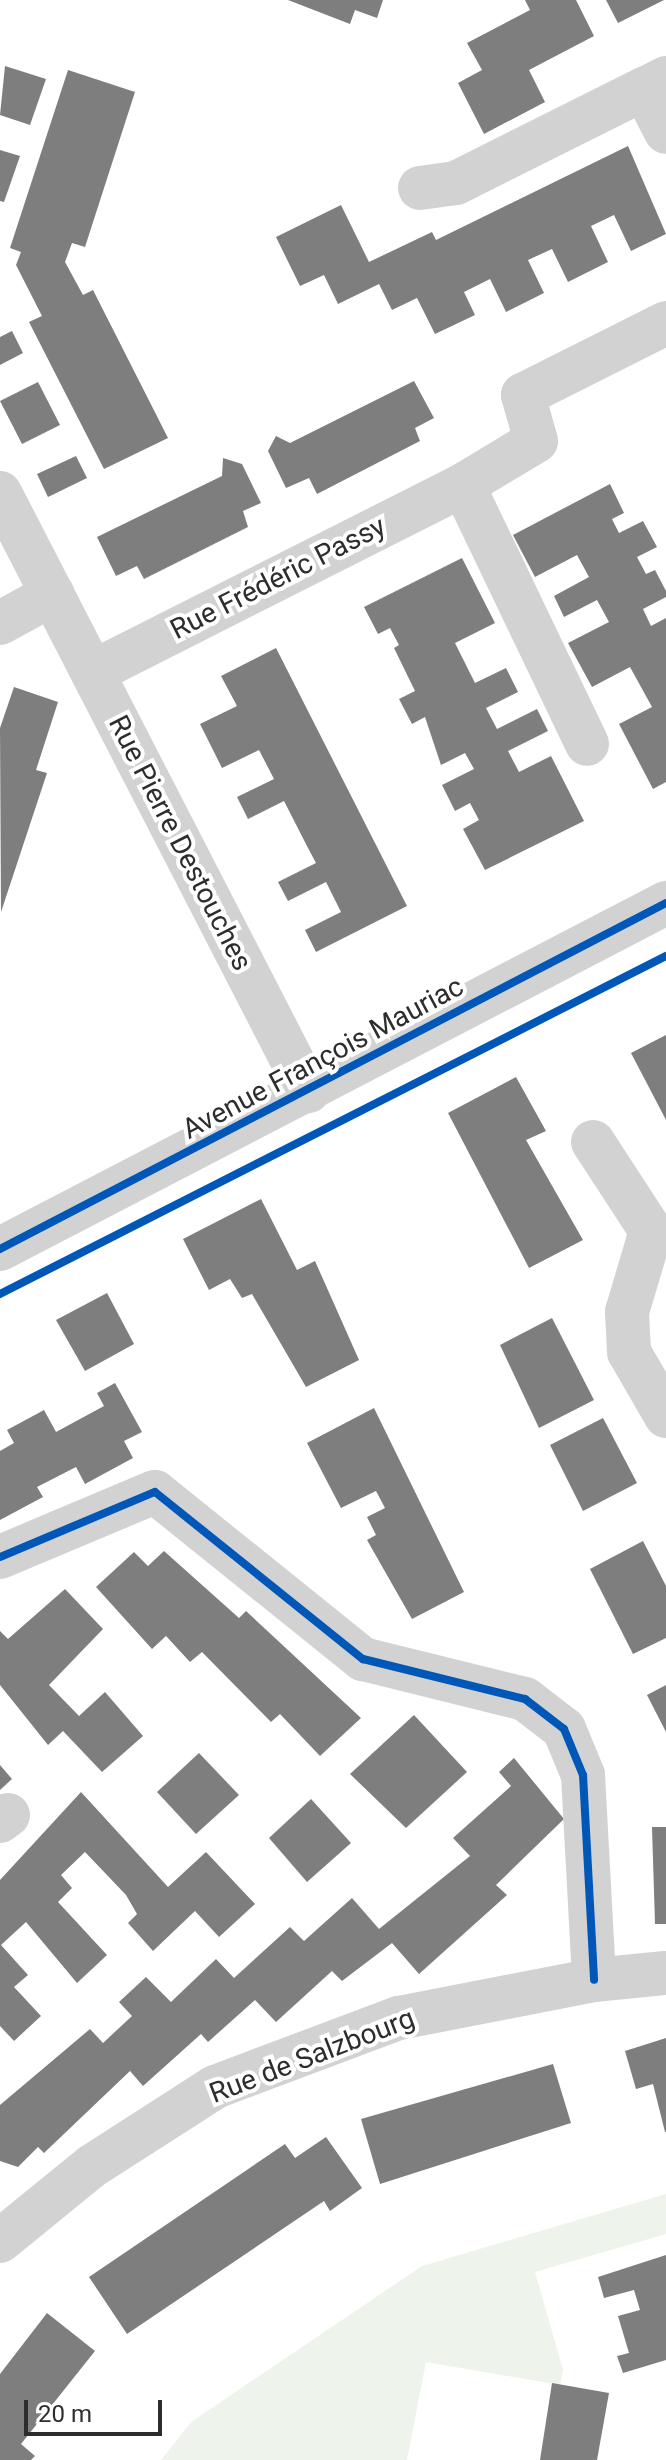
<!DOCTYPE html>
<meta charset="utf-8">
<style>
body{margin:0}
#map{position:relative;width:666px;height:2460px;overflow:hidden;background:#fff;font-family:Roboto,sans-serif}
div>[style]{position:absolute}
[style*='--x']{left:calc(var(--x)*1px);top:calc(var(--y)*1px);width:calc(var(--w)*1px);rotate:calc(var(--a)*1deg)}
.green>*{inset:0;background:#eef4eb}
.building>*{inset:0;background:#7e7e7e}
.minor>*{height:44px;margin:-22px;padding:0 22px;transform-origin:22px;border-radius:22px;background:#d2d2d2}
.cycleway>*{height:8px;margin:-4px;padding:0 4px;transform-origin:4px;border-radius:4px;background:#0057b8}
span{translate:-50% -50%;white-space:nowrap;text-align:center;line-height:1.15;-webkit-text-stroke:8px #fff;paint-order:stroke}
.street-label{font-size:28px;color:#2d2d2d}
.scale{position:absolute;left:24px;top:2400px;width:138px;height:36px;box-sizing:border-box;border:4px solid #2d2d2d;border-top:0;padding-left:10px;font-size:24px;line-height:28px;white-space:nowrap;color:#2d2d2d;-webkit-text-stroke:6px #fff;paint-order:stroke}
</style>
<div id="map">
<div class="green">
<i style="clip-path:polygon(666px 2194px,666px 2234px,535px 2272px,563px 2370px,560px 2385px,426px 2362px,407px 2460px,161px 2460px,191px 2422px,422px 2266px)"></i>
</div>
<div class="building">
<i style="clip-path:polygon(288px 0,383px 0,377px 18px,355px 10px,350px 24px)"></i>
<i style="clip-path:polygon(525px 0,576px 0,594px 36px,529px 70px,545px 102px,484px 134px,458px 83px,482px 70px,467px 43px,530px 10px)"></i>
<i style="clip-path:polygon(606px 0,664px 0,618px 23px)"></i>
<i style="clip-path:polygon(5px 66px,46px 79px,30px 125px,0 115px)"></i>
<i style="clip-path:polygon(68px 70px,135px 92px,85px 247px,72px 243px,65px 262px,83px 295px,93px 290px,168px 438px,104px 469px,29px 322px,42px 316px,16px 265px,21px 252px,10px 248px)"></i>
<i style="clip-path:polygon(628px 146px,666px 234px,631px 251px,614px 215px,591px 226px,608px 262px,568px 282px,552px 249px,528px 260px,544px 293px,506px 312px,490px 279px,464px 292px,475px 315px,435px 334px,417px 298px,392px 310px,379px 284px,338px 304px,324px 275px,300px 286px,276px 237px,341px 205px,369px 262px,432px 232px,436px 240px)"></i>
<i style="clip-path:polygon(0 150px,20px 156px,4px 202px,0 201px)"></i>
<i style="clip-path:polygon(12px 331px,23px 353px,0 365px,0 337px)"></i>
<i style="clip-path:polygon(414px 381px,434px 418px,415px 428px,420px 441px,317px 494px,309px 478px,286px 488px,268px 451px,276px 436px,290px 443px)"></i>
<i style="clip-path:polygon(38px 382px,60px 425px,22px 444px,0 401px)"></i>
<i style="clip-path:polygon(76px 456px,87px 478px,48px 497px,37px 474px)"></i>
<i style="clip-path:polygon(223px 458px,242px 464px,261px 503px,243px 511px,248px 527px,144px 579px,137px 566px,116px 576px,97px 537px,222px 476px)"></i>
<i style="clip-path:polygon(610px 484px,624px 513px,612px 519px,619px 533px,643px 521px,657px 547px,637px 557px,646px 574px,655px 570px,666px 591px,666px 597px,643px 609px,651px 626px,666px 618px,666px 782px,653px 789px,619px 724px,652px 707px,630px 667px,592px 687px,568px 643px,609px 622px,597px 600px,564px 617px,554px 596px,589px 577px,577px 555px,535px 577px,513px 535px)"></i>
<i style="clip-path:polygon(462px 558px,495px 623px,455px 643px,475px 683px,506px 668px,518px 692px,486px 708px,497px 729px,537px 709px,548px 731px,508px 751px,519px 772px,551px 756px,584px 821px,485px 870px,463px 829px,479px 820px,470px 803px,455px 811px,442px 785px,474px 769px,465px 753px,441px 765px,425px 717px,412px 724px,399px 699px,415px 691px,394px 648px,399px 645px,390px 628px,378px 634px,364px 607px)"></i>
<i style="clip-path:polygon(276px 648px,407px 906px,316px 952px,305px 930px,341px 912px,326px 882px,288px 901px,278px 882px,316px 863px,308px 848px,284px 801px,248px 819px,237px 797px,274px 779px,259px 750px,222px 768px,200px 724px,237px 706px,221px 676px)"></i>
<i style="clip-path:polygon(14px 687px,58px 702px,36px 770px,47px 773px,1px 912px,0 728px)"></i>
<i style="clip-path:polygon(666px 1035px,666px 1120px,631px 1053px)"></i>
<i style="clip-path:polygon(516px 1077px,546px 1131px,526px 1140px,583px 1240px,529px 1268px,448px 1113px)"></i>
<i style="clip-path:polygon(261px 1199px,297px 1270px,315px 1261px,359px 1360px,306px 1387px,252px 1294px,242px 1298px,230px 1279px,209px 1290px,183px 1239px)"></i>
<i style="clip-path:polygon(107px 1293px,134px 1344px,85px 1371px,56px 1320px)"></i>
<i style="clip-path:polygon(552px 1318px,594px 1400px,539px 1428px,500px 1345px)"></i>
<i style="clip-path:polygon(115px 1383px,142px 1432px,124px 1441px,133px 1458px,85px 1484px,76px 1467px,37px 1487px,43px 1497px,0 1520px,0 1451px,14px 1443px,7px 1430px,44px 1410px,56px 1432px,104px 1406px,97px 1393px)"></i>
<i style="clip-path:polygon(374px 1408px,464px 1592px,412px 1619px,367px 1540px,376px 1535px,367px 1517px,385px 1508px,376px 1491px,341px 1508px,307px 1443px)"></i>
<i style="clip-path:polygon(603px 1418px,637px 1483px,583px 1511px,550px 1445px)"></i>
<i style="clip-path:polygon(643px 1541px,666px 1586px,666px 1638px,633px 1654px,590px 1569px)"></i>
<i style="clip-path:polygon(164px 1551px,239px 1618px,246px 1611px,361px 1718px,320px 1756px,280px 1714px,271px 1722px,202px 1652px,190px 1662px,166px 1636px,152px 1649px,96px 1587px,134px 1552px,148px 1566px)"></i>
<i style="clip-path:polygon(65px 1589px,103px 1629px,49px 1685px,79px 1716px,105px 1692px,143px 1736px,102px 1772px,63px 1731px,48px 1745px,0 1685px,0 1631px,8px 1639px)"></i>
<i style="clip-path:polygon(666px 1685px,666px 1732px,647px 1695px)"></i>
<i style="clip-path:polygon(414px 1715px,467px 1772px,406px 1828px,350px 1774px)"></i>
<i style="clip-path:polygon(199px 1753px,239px 1795px,196px 1834px,157px 1792px)"></i>
<i style="clip-path:polygon(514px 1758px,564px 1819px,496px 1885px,507px 1895px,419px 1974px,392px 1943px,342px 1981px,332px 1971px,276px 2022px,255px 2000px,208px 2042px,201px 2034px,143px 2086px,130px 2071px,44px 2153px,38px 2147px,18px 2167px,0 2161px,0 2105px,90px 2029px,103px 2043px,132px 2016px,119px 2002px,146px 1977px,171px 2002px,216px 1959px,234px 1978px,290px 1927px,304px 1941px,352px 1898px,379px 1929px,470px 1856px,453px 1838px,511px 1786px,499px 1772px)"></i>
<i style="clip-path:polygon(0 1765px,12px 1779px,0 1790px)"></i>
<i style="clip-path:polygon(81px 1792px,168px 1887px,206px 1852px,255px 1904px,219px 1937px,195px 1911px,153px 1951px,128px 1923px,137px 1914px,126px 1895px,85px 1852px,61px 1875px,72px 1888px,58px 1902px,107px 1955px,77px 1983px,26px 1922px,1px 1945px,28px 1975px,14px 1987px,41px 2016px,14px 2041px,0 2026px,0 1880px)"></i>
<i style="clip-path:polygon(311px 1799px,351px 1843px,307px 1882px,269px 1838px)"></i>
<i style="clip-path:polygon(652px 1827px,666px 1827px,666px 1924px,655px 1924px)"></i>
<i style="clip-path:polygon(666px 2038px,666px 2132px,665px 2132px,653px 2084px,636px 2089px,625px 2051px)"></i>
<i style="clip-path:polygon(553px 2064px,571px 2123px,380px 2184px,361px 2119px)"></i>
<i style="clip-path:polygon(326px 2137px,362px 2188px,330px 2211px,324px 2201px,127px 2334px,89px 2277px,285px 2144px,295px 2158px)"></i>
<i style="clip-path:polygon(666px 2255px,666px 2360px,623px 2373px,617px 2356px,629px 2353px,618px 2316px,640px 2310px,634px 2290px,604px 2298px,598px 2277px)"></i>
<i style="clip-path:polygon(47px 2313px,95px 2351px,21px 2444px,35px 2456px,31px 2460px,0 2460px,0 2374px)"></i>
<i style="clip-path:polygon(552px 2383px,609px 2393px,597px 2460px,540px 2460px)"></i>
</div>
<div class="minor">
<i style="--x:666;--y:78;--w:25;--a:153"></i>
<i style="--x:644;--y:89;--w:48;--a:62.9"></i>
<i style="--x:420;--y:188;--w:36;--a:-8"></i>
<i style="--x:456;--y:183;--w:210;--a:-26.6"></i>
<i style="--x:463;--y:485;--w:287;--a:64.4"></i>
<i style="--x:0;--y:493;--w:673;--a:62.75"></i>
<i style="--x:0;--y:623;--w:60;--a:-28.7"></i>
<i style="--x:93;--y:672;--w:415;--a:-26.8"></i>
<i style="--x:463;--y:485;--w:85;--a:-31.1"></i>
<i style="--x:536;--y:441;--w:48;--a:-105.8"></i>
<i style="--x:523;--y:395;--w:160;--a:-26.7"></i>
<i style="--x:593;--y:1142;--w:106;--a:56.9"></i>
<i style="--x:651;--y:1231;--w:84;--a:106.5"></i>
<i style="--x:627;--y:1312;--w:40;--a:87.1"></i>
<i style="--x:629;--y:1352;--w:74;--a:60"></i>
<i style="--x:0;--y:1249;--w:751;--a:-27.45"></i>
<i style="--x:0;--y:1557;--w:168;--a:-22.8"></i>
<i style="--x:155;--y:1492;--w:267;--a:38.8"></i>
<i style="--x:363;--y:1659;--w:167;--a:13.9"></i>
<i style="--x:525;--y:1699;--w:49;--a:37.6"></i>
<i style="--x:564;--y:1729;--w:50;--a:67.6"></i>
<i style="--x:583;--y:1775;--w:205;--a:86.9"></i>
<i style="--x:0;--y:1821;--w:10;--a:-37"></i>
<i style="--x:0;--y:2241;--w:119;--a:-39.2"></i>
<i style="--x:92;--y:2166;--w:146;--a:-32.7"></i>
<i style="--x:215;--y:2087;--w:197;--a:-20.6"></i>
<i style="--x:399;--y:2018;--w:199;--a:-11"></i>
<i style="--x:594;--y:1980;--w:72;--a:-5.6"></i>
</div>
<div class="cycleway">
<i style="--x:0;--y:1249;--w:751;--a:-27.45"></i>
<i style="--x:0;--y:1294;--w:747;--a:-26.91"></i>
<i style="--x:0;--y:1557;--w:168;--a:-22.8"></i>
<i style="--x:155;--y:1492;--w:267;--a:38.8"></i>
<i style="--x:363;--y:1659;--w:167;--a:13.9"></i>
<i style="--x:525;--y:1699;--w:49;--a:37.6"></i>
<i style="--x:564;--y:1729;--w:50;--a:67.6"></i>
<i style="--x:583;--y:1775;--w:205;--a:86.9"></i>
</div>
<div class="street-label">
<span style="left:278px;top:578px;rotate:-27deg">Rue Frédéric Passy</span>
<span style="left:180px;top:843px;rotate:63deg">Rue Pierre Destouches</span>
<span style="left:323px;top:1058px;rotate:-28deg">Avenue François Mauriac</span>
<span style="left:312px;top:2056px;rotate:-21deg">Rue de Salzbourg</span>
</div>
<div class="scale">20 m</div>
</div>
